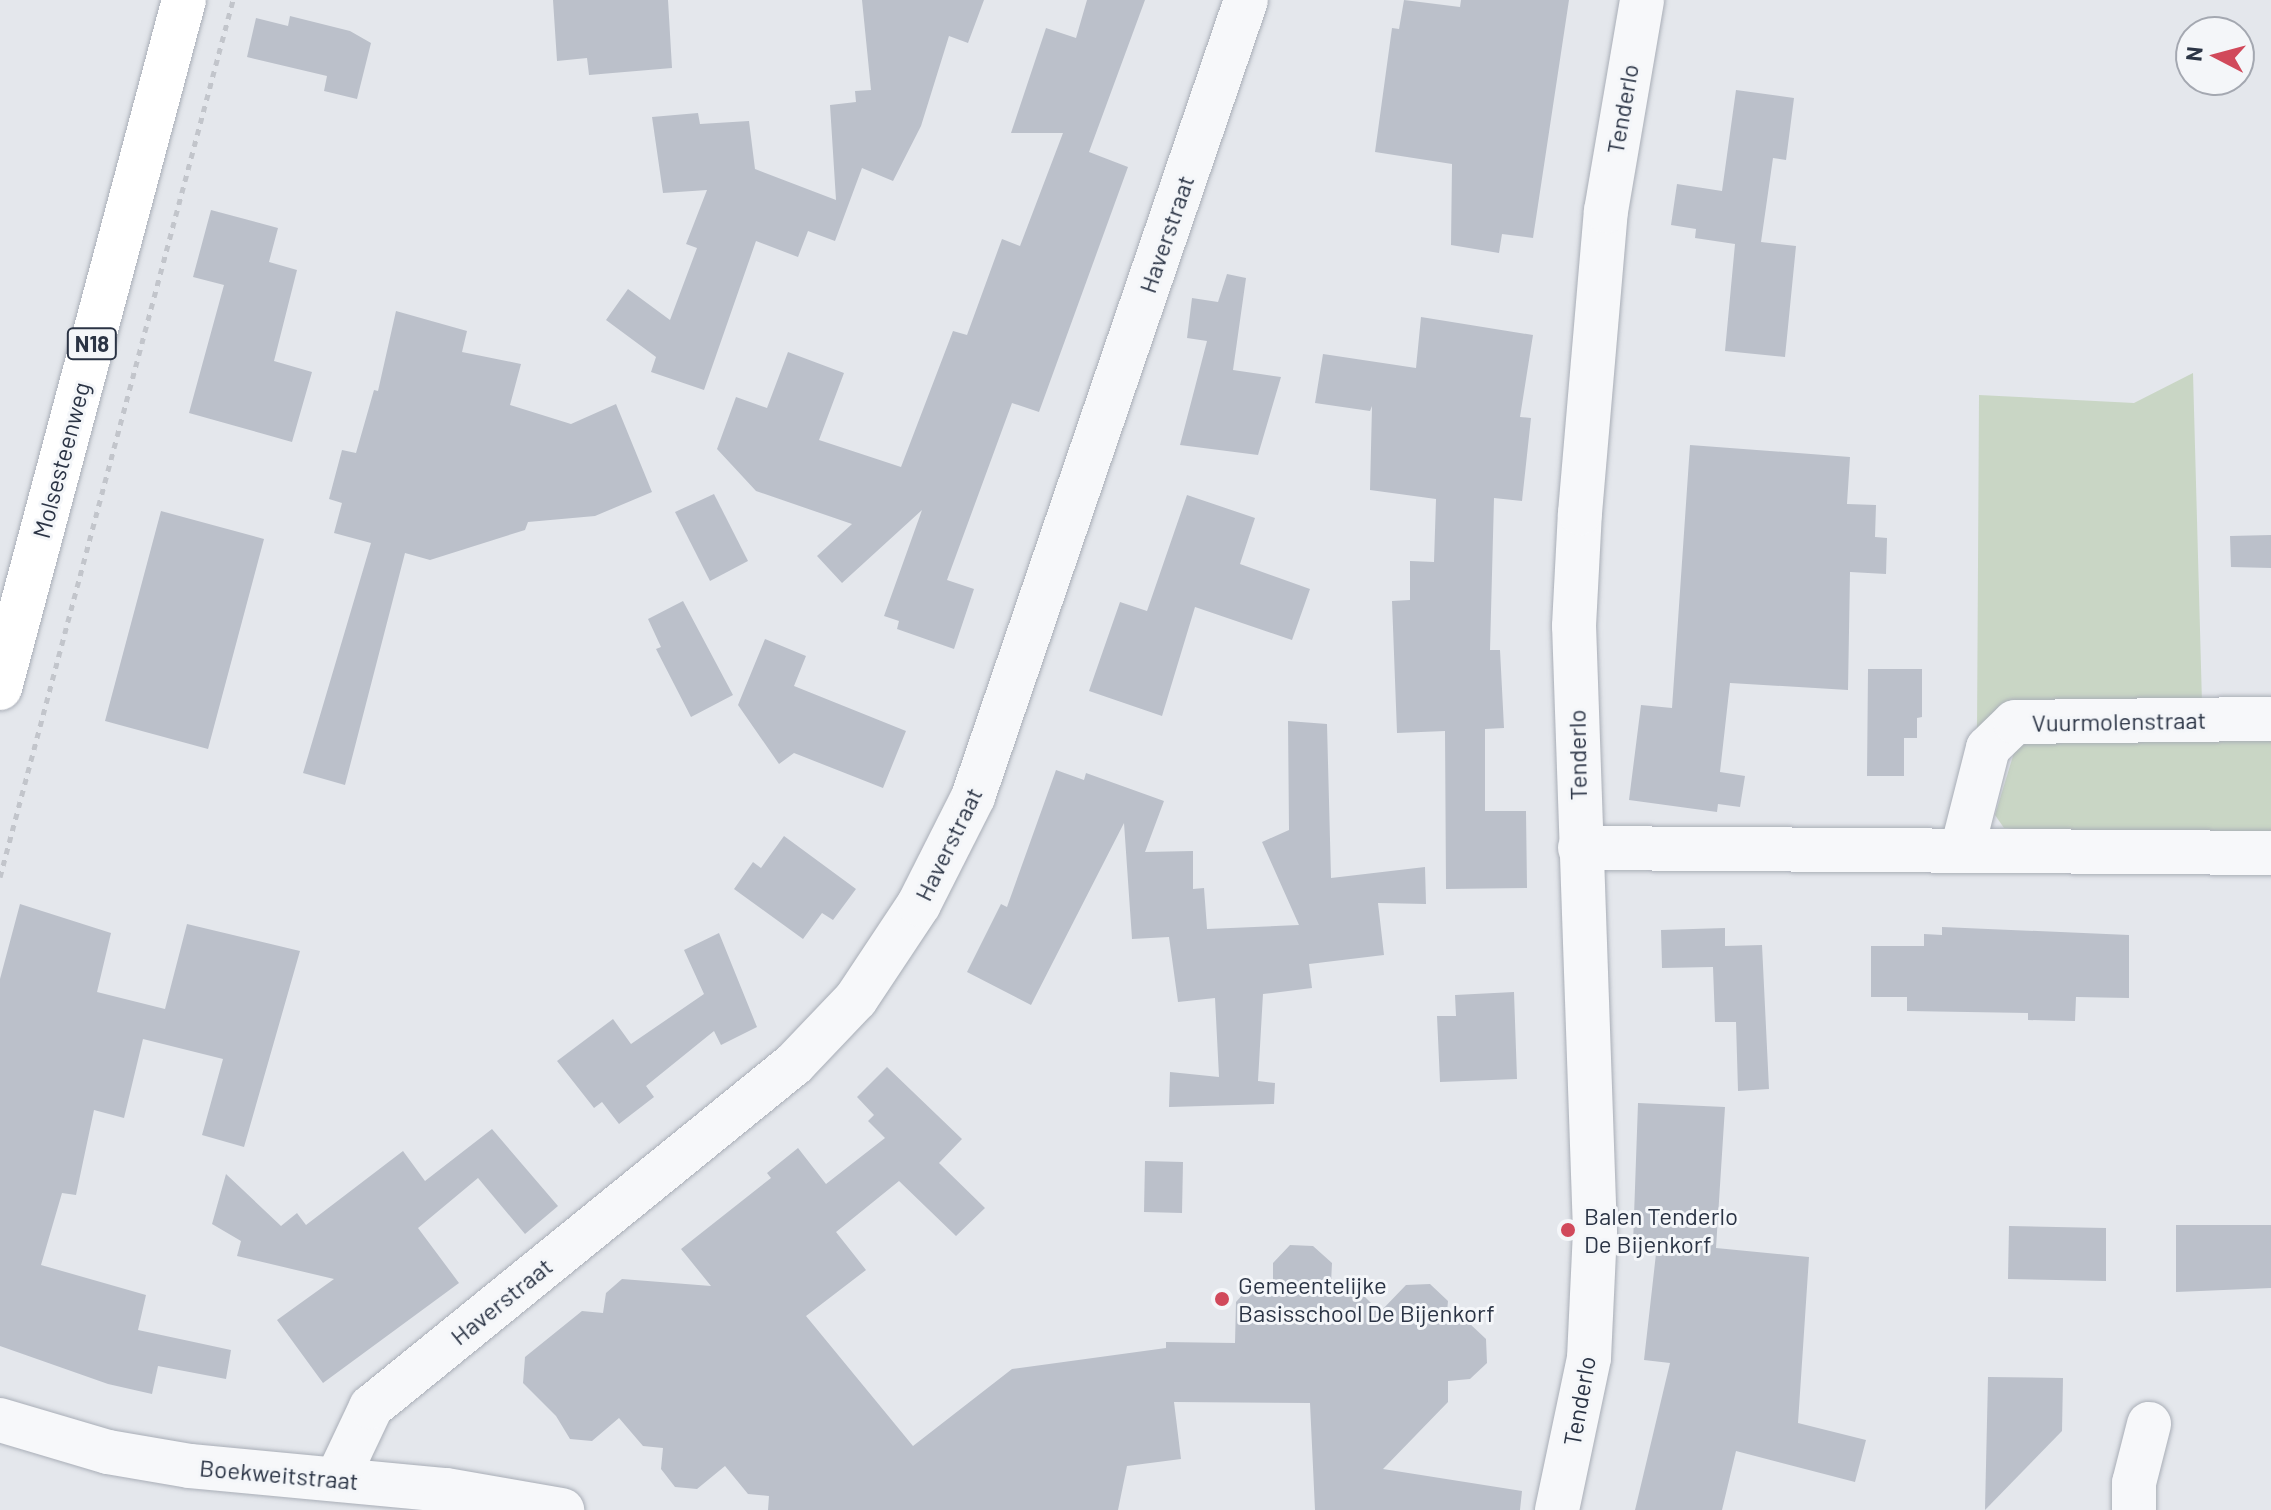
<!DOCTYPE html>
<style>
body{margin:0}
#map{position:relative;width:2271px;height:1510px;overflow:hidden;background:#e4e7ec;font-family:Barlow,sans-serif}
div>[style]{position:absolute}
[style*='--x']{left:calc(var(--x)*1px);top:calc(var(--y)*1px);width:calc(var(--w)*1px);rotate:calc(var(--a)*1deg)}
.green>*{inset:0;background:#c9d6c5}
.building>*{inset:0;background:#bbc0ca}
.path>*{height:5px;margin-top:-2.5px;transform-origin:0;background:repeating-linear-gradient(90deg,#c2c5cb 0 6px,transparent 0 12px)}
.roads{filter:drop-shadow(0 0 2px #a9aeb7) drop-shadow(0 0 2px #a9aeb7)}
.minor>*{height:44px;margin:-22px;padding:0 22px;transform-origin:22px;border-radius:22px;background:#f7f8fa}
.major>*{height:44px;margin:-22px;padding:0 22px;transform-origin:22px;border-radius:22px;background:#fff}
.dots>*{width:22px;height:22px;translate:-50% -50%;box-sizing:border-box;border:4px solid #f4f6f9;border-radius:50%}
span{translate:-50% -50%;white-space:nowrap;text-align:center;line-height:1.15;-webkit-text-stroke:6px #f4f6f9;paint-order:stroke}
.shield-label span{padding:2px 6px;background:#f4f6f9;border:2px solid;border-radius:6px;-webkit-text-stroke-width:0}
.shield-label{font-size:22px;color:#2b3445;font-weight:700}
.street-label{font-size:24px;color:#2b3445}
.poi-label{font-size:24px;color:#2b3445}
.left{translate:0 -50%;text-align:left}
.north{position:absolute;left:2175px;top:16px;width:80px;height:80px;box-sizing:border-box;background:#f4f6f9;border:2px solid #a4a8b1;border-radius:50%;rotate:276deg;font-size:22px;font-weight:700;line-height:32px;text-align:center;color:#2b3445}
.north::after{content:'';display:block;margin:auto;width:28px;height:36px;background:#d1495b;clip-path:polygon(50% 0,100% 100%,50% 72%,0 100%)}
</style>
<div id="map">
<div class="green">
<i style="clip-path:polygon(2193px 373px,2202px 703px,1977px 731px,1979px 395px,2134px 403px)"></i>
<i style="clip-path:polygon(2271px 737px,2271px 835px,2022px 830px,2004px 828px,1995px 815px,2016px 746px,2038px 738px)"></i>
</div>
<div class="building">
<i style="clip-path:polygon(553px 0,668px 0,672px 68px,589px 75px,587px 58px,557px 61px)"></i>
<i style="clip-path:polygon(862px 0,984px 0,968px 43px,949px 36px,921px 126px,893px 181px,862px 168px,835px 241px,808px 231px,798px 257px,756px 241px,704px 390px,651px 372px,656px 357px,606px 320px,628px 289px,670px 320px,697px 248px,686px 244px,707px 190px,663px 193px,652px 117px,698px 113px,700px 124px,749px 121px,755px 169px,836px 200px,830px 105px,856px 102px,855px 91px,871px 90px)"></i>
<i style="clip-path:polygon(1087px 0,1145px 0,1089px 152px,1128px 167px,1039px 412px,1012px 403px,947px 580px,974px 589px,954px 649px,897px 629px,899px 621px,884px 616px,922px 510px,842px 583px,817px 556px,852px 524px,756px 491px,717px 449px,736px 397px,767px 408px,788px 352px,844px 373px,819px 440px,901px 467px,953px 331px,967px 335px,1002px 239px,1020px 246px,1063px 133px,1011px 133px,1046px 28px,1076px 38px)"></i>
<i style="clip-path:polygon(1404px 0,1460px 7px,1461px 0,1569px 0,1533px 238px,1502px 234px,1499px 253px,1451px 245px,1452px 164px,1375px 152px,1392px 28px,1399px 29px)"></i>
<i style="clip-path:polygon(290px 16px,350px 31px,371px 43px,357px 99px,324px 91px,327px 76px,247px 57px,256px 18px,288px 26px)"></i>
<i style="clip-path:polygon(1736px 90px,1794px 98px,1786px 160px,1773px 158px,1761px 242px,1796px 246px,1785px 357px,1725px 351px,1735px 244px,1695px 238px,1696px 229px,1671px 225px,1677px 184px,1722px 191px)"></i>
<i style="clip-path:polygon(211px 210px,278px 228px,269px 262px,297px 270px,274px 361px,312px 372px,292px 442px,189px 413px,224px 285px,193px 277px)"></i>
<i style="clip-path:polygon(1227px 274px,1246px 278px,1233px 370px,1281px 377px,1258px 455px,1180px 445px,1207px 341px,1187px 338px,1192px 298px,1218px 302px)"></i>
<i style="clip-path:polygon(396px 311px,467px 331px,462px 352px,521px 364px,510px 405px,571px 424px,616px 404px,652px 492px,595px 516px,528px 522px,525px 530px,430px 560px,405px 553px,345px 785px,303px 773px,371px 543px,334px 533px,342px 503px,329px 499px,342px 450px,356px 453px,374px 390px,378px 391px)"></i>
<i style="clip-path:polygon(1421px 317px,1533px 335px,1520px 417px,1531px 418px,1522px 501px,1494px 498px,1490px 650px,1500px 650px,1504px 728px,1485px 729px,1485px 811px,1526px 811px,1527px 888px,1446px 889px,1445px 731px,1397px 733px,1392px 601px,1410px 600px,1410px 561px,1434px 562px,1436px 499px,1370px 490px,1372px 406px,1370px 411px,1315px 403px,1323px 354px,1416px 368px)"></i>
<i style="clip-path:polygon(1690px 445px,1850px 457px,1847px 504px,1876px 505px,1875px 537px,1887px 538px,1886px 574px,1850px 572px,1848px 690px,1730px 683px,1720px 772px,1745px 776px,1740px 807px,1718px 804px,1717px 812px,1629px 800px,1641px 705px,1672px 708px)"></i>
<i style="clip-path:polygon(714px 494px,748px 561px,710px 581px,675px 512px)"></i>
<i style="clip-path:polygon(1187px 495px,1255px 518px,1240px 564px,1310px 589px,1292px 640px,1195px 607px,1162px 716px,1089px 691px,1120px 602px,1147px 611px)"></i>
<i style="clip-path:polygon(161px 511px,264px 539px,208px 749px,105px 721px)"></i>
<i style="clip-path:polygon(2271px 535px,2271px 568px,2231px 567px,2230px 536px)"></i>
<i style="clip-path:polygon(683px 601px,733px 695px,691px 717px,656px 649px,661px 647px,648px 619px)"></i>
<i style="clip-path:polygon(765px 639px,806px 656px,794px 686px,906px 731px,883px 788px,794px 753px,779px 764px,738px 705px)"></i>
<i style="clip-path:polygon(1868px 669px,1922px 669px,1922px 717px,1917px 718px,1917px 738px,1904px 738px,1904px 776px,1867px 776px)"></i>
<i style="clip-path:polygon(1288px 721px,1327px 724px,1331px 878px,1425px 867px,1426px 904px,1378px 903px,1384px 955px,1309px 964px,1312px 988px,1263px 994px,1258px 1081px,1275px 1083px,1274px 1104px,1169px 1107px,1170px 1072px,1219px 1077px,1215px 998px,1178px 1002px,1169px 937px,1132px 939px,1124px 823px,1031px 1005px,967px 972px,1001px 904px,1007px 907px,1056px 770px,1084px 780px,1086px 773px,1164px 801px,1145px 852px,1193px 851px,1193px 889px,1204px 888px,1207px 929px,1299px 925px,1262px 842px,1289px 830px)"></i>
<i style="clip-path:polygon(784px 836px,856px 889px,833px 920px,822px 913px,803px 939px,734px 889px,753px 862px,761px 868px)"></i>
<i style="clip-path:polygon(20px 904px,111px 933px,97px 992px,165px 1009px,187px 924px,300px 951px,244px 1147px,202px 1135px,223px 1059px,143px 1039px,124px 1118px,94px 1110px,76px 1195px,62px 1193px,41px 1265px,146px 1295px,138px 1330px,231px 1350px,226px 1379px,158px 1366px,152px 1394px,108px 1384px,0 1346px,0 979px)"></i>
<i style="clip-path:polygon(1942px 927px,2129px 935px,2129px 998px,2076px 997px,2075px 1021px,2028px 1020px,2028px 1013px,1907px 1011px,1907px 997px,1871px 997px,1871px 946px,1924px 946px,1924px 934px,1942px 935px)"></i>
<i style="clip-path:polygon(1725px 928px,1725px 946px,1762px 945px,1769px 1089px,1738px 1091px,1736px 1022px,1715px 1022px,1713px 967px,1662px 968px,1661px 930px)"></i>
<i style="clip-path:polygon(719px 933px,757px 1027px,721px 1045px,714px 1031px,646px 1086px,654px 1097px,619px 1124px,602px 1102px,594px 1108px,557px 1061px,613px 1019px,631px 1044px,704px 994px,684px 950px)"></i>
<i style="clip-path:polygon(1514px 992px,1517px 1079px,1440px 1082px,1437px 1016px,1456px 1016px,1455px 995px)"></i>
<i style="clip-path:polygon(887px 1067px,962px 1139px,939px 1163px,985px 1208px,956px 1236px,899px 1181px,836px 1232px,866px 1270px,806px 1316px,913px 1446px,1012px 1369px,1166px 1348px,1166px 1342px,1235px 1343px,1236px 1302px,1250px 1286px,1273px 1285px,1273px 1263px,1290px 1245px,1313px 1246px,1332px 1263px,1331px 1284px,1352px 1284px,1380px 1312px,1406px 1285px,1430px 1284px,1448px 1301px,1446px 1323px,1469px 1323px,1486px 1339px,1487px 1363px,1470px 1379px,1448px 1381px,1448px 1402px,1383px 1469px,1522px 1491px,1520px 1510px,1315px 1510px,1310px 1403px,1174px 1402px,1181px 1459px,1127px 1466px,1118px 1510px,768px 1510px,769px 1496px,748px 1494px,725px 1466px,697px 1489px,675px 1487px,661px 1469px,663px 1448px,643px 1446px,619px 1418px,592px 1441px,570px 1439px,556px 1416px,523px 1383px,525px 1357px,582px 1311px,603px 1313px,606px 1293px,622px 1279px,711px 1286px,681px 1249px,771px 1178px,767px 1173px,798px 1148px,826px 1184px,885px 1138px,868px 1121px,874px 1115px,857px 1097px)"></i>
<i style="clip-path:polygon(1638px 1103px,1725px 1107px,1716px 1248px,1809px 1257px,1798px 1423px,1866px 1440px,1855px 1482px,1736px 1451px,1722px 1510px,1635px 1510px,1670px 1363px,1644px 1360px,1657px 1245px,1633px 1244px)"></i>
<i style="clip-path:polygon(492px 1129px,558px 1206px,525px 1234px,478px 1178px,418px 1228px,459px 1283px,323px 1383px,277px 1320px,334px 1279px,237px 1256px,241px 1241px,212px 1224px,226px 1174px,281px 1226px,297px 1213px,306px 1225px,403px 1151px,425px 1181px)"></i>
<i style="clip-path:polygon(1145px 1161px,1183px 1162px,1182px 1213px,1144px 1212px)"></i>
<i style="clip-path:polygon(2176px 1225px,2271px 1225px,2271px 1288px,2176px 1292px)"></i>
<i style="clip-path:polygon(2009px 1226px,2106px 1228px,2106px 1281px,2008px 1279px)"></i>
<i style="clip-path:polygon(1988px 1377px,2063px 1378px,2062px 1431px,1985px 1510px)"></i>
</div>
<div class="path">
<i style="--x:0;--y:877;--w:907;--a:-75.12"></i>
</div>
<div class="roads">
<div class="minor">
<i style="--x:1580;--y:848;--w:691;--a:0.41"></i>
<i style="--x:1962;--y:850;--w:105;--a:-75.7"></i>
<i style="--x:1988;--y:748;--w:37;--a:-44"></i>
<i style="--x:2015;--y:722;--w:256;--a:-0.7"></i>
<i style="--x:0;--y:1420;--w:113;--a:16.5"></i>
<i style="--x:108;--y:1452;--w:83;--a:9.7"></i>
<i style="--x:190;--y:1466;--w:257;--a:5.4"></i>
<i style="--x:446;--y:1490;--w:118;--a:9.8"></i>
<i style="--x:337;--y:1479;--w:80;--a:-64.7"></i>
<i style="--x:371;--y:1407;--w:545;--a:-39.04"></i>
<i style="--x:794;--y:1064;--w:90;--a:-46.4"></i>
<i style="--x:856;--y:999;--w:114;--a:-56.4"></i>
<i style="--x:919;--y:904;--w:120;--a:-63.2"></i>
<i style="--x:973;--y:797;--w:842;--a:-71.09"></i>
<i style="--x:1557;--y:1510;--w:155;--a:-78.1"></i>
<i style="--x:1589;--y:1358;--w:126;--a:-87.3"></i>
<i style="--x:1595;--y:1232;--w:606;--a:-91.98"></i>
<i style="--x:1574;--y:626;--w:113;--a:-87"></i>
<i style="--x:1580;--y:513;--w:303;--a:-85.1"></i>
<i style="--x:1606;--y:211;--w:214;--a:-80.3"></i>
<i style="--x:2134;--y:1510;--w:27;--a:-90"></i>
<i style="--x:2134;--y:1483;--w:61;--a:-75.7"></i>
</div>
<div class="major">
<i style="--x:0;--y:688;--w:712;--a:-75.03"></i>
</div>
</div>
<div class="dots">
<i style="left:1568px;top:1230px;background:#d1495b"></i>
<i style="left:1222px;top:1299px;background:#d1495b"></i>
</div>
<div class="shield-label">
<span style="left:92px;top:344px">N18</span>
</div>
<div class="street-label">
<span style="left:1622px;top:109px;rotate:-80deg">Tenderlo</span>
<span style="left:1166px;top:234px;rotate:-71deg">Haverstraat</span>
<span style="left:61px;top:460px;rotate:-75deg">Molsesteenweg</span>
<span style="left:2119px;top:721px;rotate:-1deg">Vuurmolenstraat</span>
<span style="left:1577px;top:755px;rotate:-91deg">Tenderlo</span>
<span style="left:948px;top:844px;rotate:-64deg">Haverstraat</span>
<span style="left:501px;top:1301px;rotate:-39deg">Haverstraat</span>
<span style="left:1579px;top:1401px;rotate:-80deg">Tenderlo</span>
<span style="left:279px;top:1474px;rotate:5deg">Boekweitstraat</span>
</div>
<div class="poi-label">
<span class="left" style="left:1584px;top:1230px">Balen Tenderlo<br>De Bijenkorf</span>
<span class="left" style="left:1238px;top:1299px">Gemeentelijke<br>Basisschool De Bijenkorf</span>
</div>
<div class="north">N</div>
</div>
